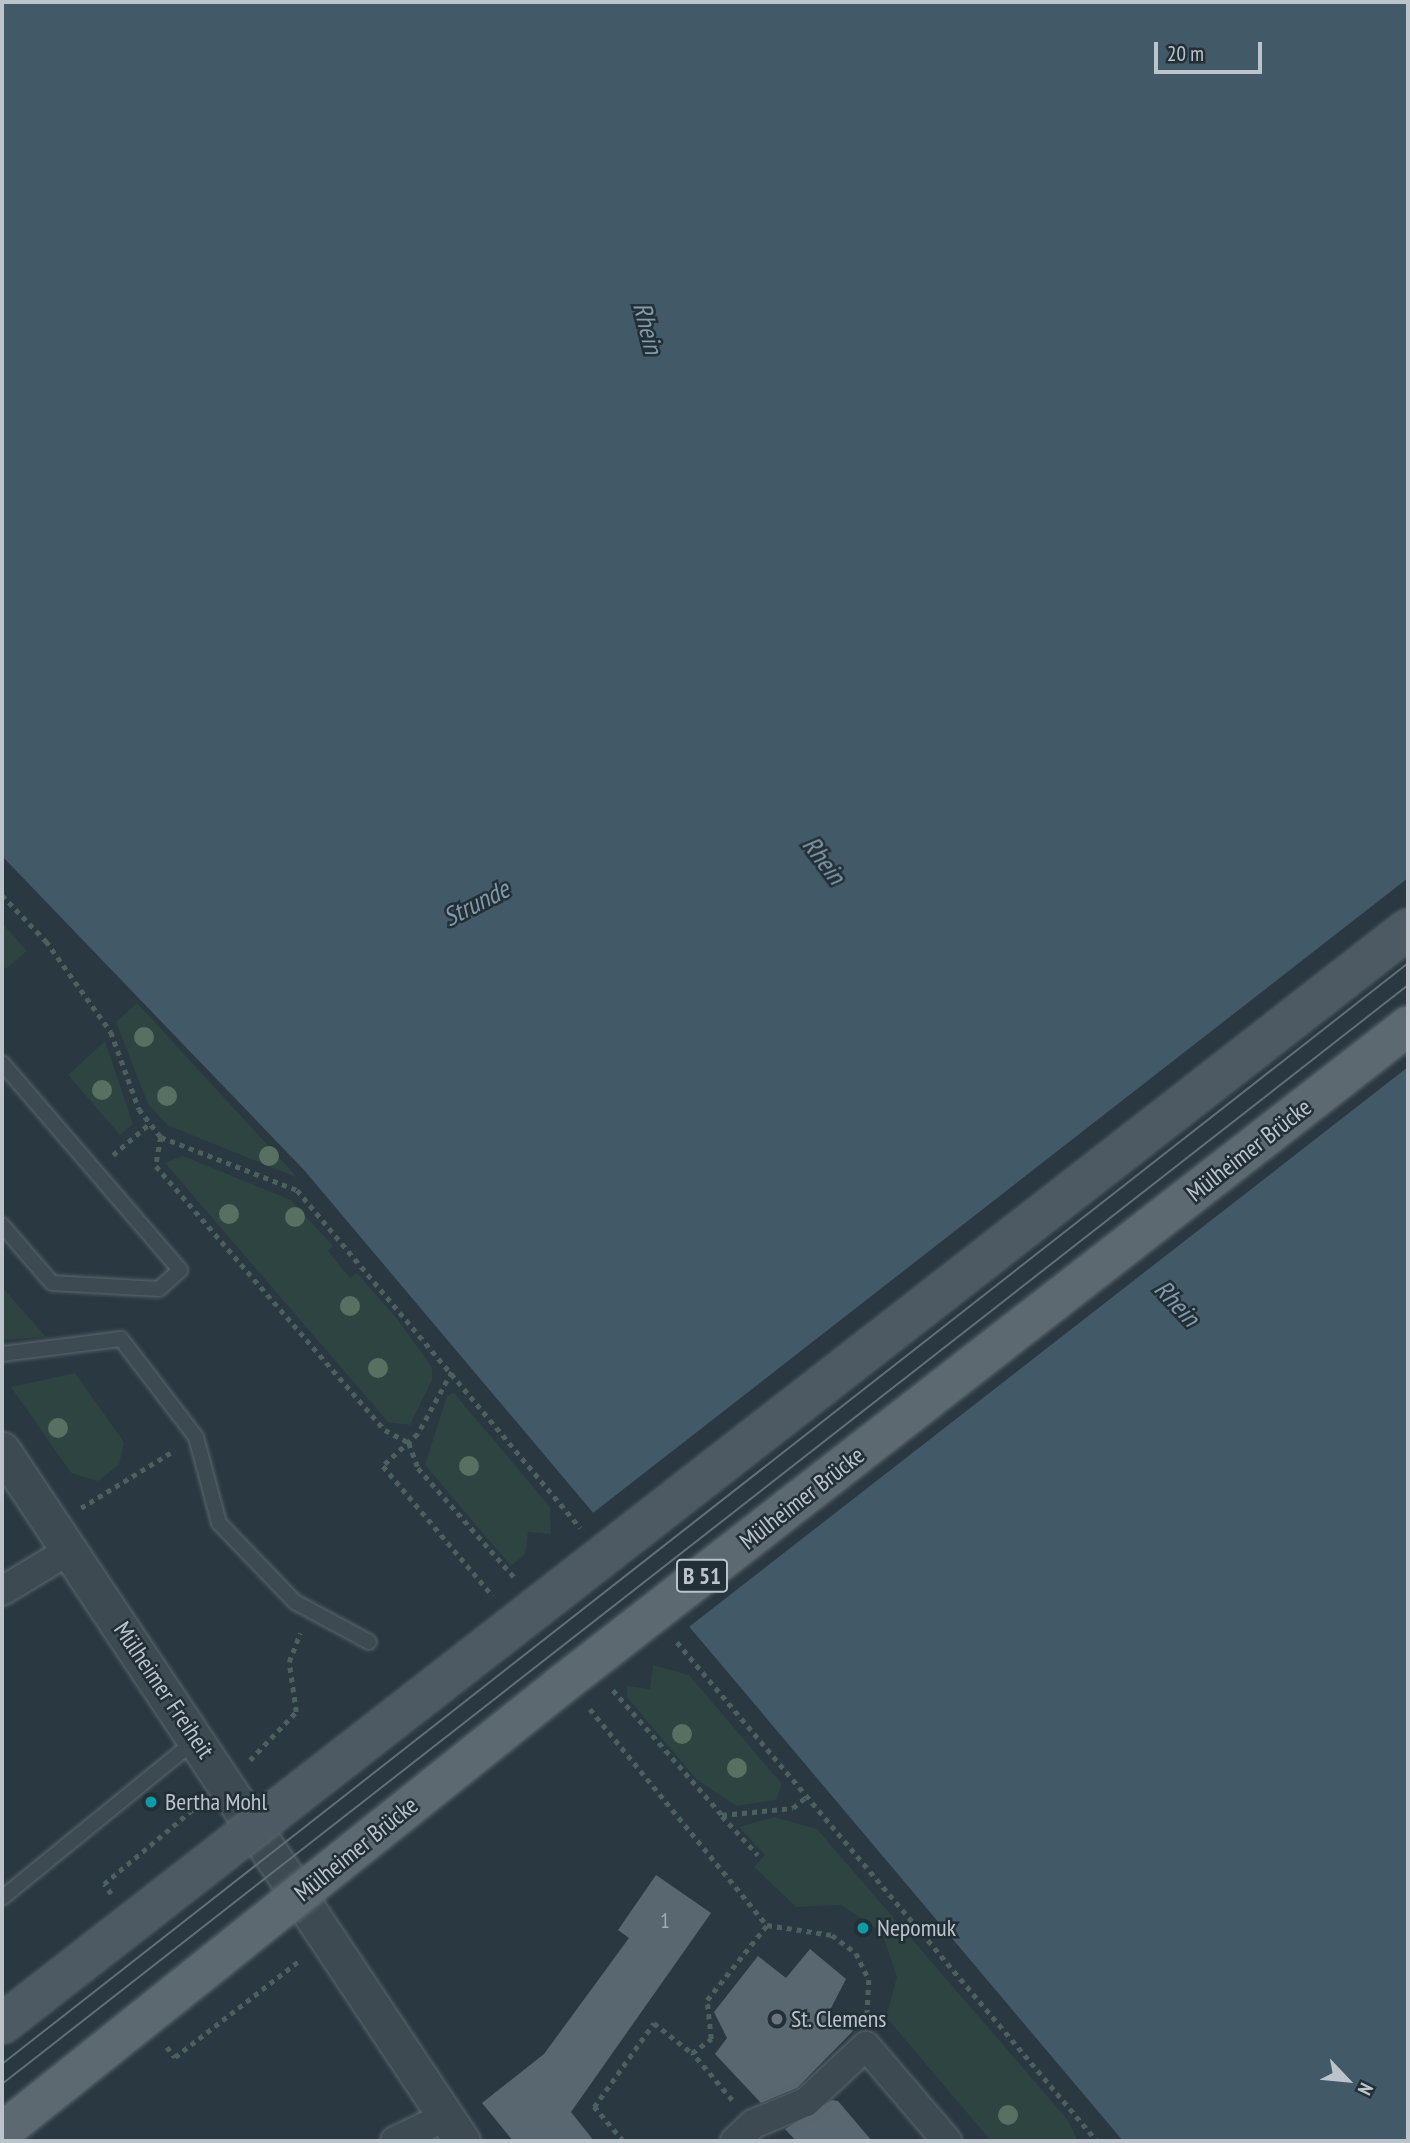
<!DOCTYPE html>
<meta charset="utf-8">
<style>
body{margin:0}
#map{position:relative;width:1410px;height:2143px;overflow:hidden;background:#2a3841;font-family:"PT Sans Narrow",sans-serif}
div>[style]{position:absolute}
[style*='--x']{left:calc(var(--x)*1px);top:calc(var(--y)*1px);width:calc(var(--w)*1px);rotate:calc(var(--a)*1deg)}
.green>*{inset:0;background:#2d4441}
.water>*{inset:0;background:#425a68}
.pier>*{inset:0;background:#2a3841}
.building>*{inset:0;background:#596770}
.path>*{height:4.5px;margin-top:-2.25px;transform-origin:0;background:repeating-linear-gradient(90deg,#4c605e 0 5px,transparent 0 10px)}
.roads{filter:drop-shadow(0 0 2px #5c676e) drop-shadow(0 0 2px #5c676e)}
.service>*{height:14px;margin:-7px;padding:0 7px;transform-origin:7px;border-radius:7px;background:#3e4a51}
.minor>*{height:28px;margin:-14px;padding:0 14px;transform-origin:14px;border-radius:14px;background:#3e4a51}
.tertiary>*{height:35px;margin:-17.5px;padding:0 17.5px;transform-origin:17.5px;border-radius:17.5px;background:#3e4a51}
.tram>*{height:2px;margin:-1px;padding:0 1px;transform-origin:1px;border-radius:1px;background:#616f77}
.bridges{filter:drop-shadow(0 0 2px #5c676e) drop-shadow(0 0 2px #5c676e)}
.secondary-bridge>*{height:38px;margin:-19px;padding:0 19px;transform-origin:19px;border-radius:19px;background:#4d5a63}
.primary-bridge>*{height:38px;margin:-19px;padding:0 19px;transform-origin:19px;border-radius:19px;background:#5d6971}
.trees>*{width:20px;height:20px;margin:-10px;border-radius:50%;background:#577062}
.dots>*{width:19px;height:19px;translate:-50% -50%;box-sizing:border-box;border:4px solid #232f36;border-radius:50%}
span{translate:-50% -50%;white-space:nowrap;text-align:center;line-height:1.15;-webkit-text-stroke:5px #232f36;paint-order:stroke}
.number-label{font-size:21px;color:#a2adb4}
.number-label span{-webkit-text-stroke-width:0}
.shield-label span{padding:2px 5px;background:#232f36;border:2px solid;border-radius:5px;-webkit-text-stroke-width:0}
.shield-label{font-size:23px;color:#bbc4cb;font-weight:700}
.street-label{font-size:24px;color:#bbc4cb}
.poi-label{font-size:24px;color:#bbc4cb}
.left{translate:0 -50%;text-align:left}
.water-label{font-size:26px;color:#809aaa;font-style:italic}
.frame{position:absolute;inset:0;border:4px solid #bbc4cb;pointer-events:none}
.north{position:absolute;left:1312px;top:2045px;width:70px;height:70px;-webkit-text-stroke:5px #232f36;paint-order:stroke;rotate:116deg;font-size:19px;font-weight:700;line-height:28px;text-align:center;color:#bbc4cb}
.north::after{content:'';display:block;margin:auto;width:24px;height:32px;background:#bbc4cb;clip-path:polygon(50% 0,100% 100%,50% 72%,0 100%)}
.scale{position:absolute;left:1154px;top:42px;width:108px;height:32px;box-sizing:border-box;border:4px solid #bbc4cb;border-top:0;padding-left:9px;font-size:21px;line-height:24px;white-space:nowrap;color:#bbc4cb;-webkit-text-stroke:5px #232f36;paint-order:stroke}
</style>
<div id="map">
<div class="green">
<i style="clip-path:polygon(2px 923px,27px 951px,6px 969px,2px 964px)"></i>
<i style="clip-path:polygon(137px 1003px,298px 1178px,167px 1125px,148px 1104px,116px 1022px)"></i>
<i style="clip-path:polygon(105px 1041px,133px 1124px,120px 1135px,68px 1075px)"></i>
<i style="clip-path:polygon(183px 1156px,291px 1200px,333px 1246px,328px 1251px,350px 1278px,357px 1273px,398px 1320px,432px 1367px,432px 1380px,410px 1425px,388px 1422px,165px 1163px)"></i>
<i style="clip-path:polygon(2px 1287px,46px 1337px,2px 1340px)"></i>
<i style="clip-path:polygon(75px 1373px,124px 1442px,119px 1465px,98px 1481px,71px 1473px,11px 1387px)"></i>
<i style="clip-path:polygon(454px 1393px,550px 1507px,551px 1534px,528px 1532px,525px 1554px,511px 1566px,425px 1465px,447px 1396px)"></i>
<i style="clip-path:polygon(653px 1665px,689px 1675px,782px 1784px,776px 1800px,736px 1806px,697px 1780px,627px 1697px,627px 1686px,650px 1689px)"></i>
<i style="clip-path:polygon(774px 1817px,817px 1829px,1067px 2119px,1078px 2141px,991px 2141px,886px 2017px,897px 1977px,882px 1932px,841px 1905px,796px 1907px,754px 1867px,765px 1855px,739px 1827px)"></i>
</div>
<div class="water">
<i style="clip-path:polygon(2px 2px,1408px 2px,1408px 2141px,1123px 2141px,304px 1170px,2px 856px)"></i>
</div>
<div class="pier">
<i style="clip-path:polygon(1408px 878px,1408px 1067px,685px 1630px,589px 1516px)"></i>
</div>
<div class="building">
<i style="clip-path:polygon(656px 1875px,711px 1913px,571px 2112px,594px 2141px,513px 2141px,482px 2103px,544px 2054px,629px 1938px,618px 1930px)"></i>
<i style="clip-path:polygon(810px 1949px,846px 1979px,829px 2012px,853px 2031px,797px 2088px,761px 2103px,715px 2054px,727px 2038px,714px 2012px,758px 1956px,786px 1978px)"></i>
<i style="clip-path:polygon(832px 2100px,838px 2101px,872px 2141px,796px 2141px,785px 2129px)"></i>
</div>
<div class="path">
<i style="--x:2;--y:895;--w:64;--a:46.3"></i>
<i style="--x:46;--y:941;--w:112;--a:54.5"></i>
<i style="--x:111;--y:1032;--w:82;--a:70"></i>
<i style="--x:139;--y:1109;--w:36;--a:52"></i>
<i style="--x:161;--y:1137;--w:146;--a:21.3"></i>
<i style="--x:297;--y:1190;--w:441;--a:50"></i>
<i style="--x:161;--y:1137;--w:29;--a:100"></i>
<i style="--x:156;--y:1166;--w:349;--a:49.1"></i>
<i style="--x:385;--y:1430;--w:27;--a:28"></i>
<i style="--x:409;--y:1443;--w:27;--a:70"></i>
<i style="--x:418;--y:1468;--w:147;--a:48.6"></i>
<i style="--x:113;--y:1155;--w:48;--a:-40.7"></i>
<i style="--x:452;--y:1372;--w:71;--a:118.7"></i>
<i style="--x:418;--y:1434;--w:47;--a:137.6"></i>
<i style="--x:383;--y:1466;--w:170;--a:49.8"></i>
<i style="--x:81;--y:1508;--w:110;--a:-31.7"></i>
<i style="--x:677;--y:1642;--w:652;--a:49.91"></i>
<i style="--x:613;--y:1690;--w:166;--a:48.9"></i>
<i style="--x:722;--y:1815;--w:71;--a:-5.6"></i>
<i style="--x:793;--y:1808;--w:16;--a:-40"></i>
<i style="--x:590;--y:1709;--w:279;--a:50.7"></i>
<i style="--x:250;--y:1760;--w:66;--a:-46.2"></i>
<i style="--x:296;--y:1712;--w:50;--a:-98"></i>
<i style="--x:289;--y:1662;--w:31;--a:-69"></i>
<i style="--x:722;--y:1816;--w:53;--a:47.3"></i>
<i style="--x:111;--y:1894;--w:12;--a:-125"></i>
<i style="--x:104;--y:1884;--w:123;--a:-40"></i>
<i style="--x:167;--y:2047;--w:13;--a:51"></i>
<i style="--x:175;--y:2057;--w:158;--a:-37.8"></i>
<i style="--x:732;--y:2100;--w:62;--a:-130.4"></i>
<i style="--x:692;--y:2053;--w:24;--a:-36"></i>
<i style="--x:711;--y:2039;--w:39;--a:-96"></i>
<i style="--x:707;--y:2000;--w:96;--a:-51.3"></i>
<i style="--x:767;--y:1925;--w:66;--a:8.7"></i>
<i style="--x:832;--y:1935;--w:30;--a:37"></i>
<i style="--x:856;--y:1953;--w:30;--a:64"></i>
<i style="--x:869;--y:1980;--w:37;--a:93"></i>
<i style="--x:623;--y:2141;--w:45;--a:-130.5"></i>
<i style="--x:594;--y:2107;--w:103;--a:-54.5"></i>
<i style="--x:654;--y:2023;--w:48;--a:38.3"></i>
</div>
<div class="roads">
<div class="service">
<i style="--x:2;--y:1063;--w:273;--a:49.3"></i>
<i style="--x:180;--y:1270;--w:28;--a:138"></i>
<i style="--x:159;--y:1289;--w:107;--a:-176.8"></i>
<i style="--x:52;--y:1283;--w:77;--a:-130.8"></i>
<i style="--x:2;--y:1354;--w:120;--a:-7.2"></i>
<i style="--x:121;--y:1339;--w:123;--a:52.6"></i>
<i style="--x:196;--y:1437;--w:89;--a:75"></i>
<i style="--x:219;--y:1523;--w:110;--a:46.1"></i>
<i style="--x:295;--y:1602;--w:84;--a:28.4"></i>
<i style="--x:2;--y:1898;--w:250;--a:-39.2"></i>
</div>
<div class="minor">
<i style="--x:2;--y:1591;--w:79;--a:-31.1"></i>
<i style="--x:395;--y:2141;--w:55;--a:-25.6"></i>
<i style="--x:735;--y:2141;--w:25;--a:-43"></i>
<i style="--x:753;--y:2124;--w:57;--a:-22.5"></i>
<i style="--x:806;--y:2102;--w:82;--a:-43"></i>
<i style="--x:866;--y:2046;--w:125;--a:49.5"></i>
</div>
<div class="tertiary">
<i style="--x:2;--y:1450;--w:830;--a:56.35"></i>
</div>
</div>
<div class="tram">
<i style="--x:2;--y:2064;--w:1786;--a:-38.06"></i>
<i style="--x:2;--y:2084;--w:1785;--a:-38.01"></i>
</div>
<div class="bridges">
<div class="secondary-bridge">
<i style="--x:2;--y:2024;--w:1782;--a:-37.91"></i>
</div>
<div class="primary-bridge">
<i style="--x:2;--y:2132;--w:714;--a:-38.63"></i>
<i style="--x:560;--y:1686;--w:1075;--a:-37.89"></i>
</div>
</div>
<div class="trees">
<i style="left:144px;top:1037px"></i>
<i style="left:102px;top:1090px"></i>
<i style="left:167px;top:1096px"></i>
<i style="left:269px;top:1156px"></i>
<i style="left:229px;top:1214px"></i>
<i style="left:295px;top:1217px"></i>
<i style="left:350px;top:1306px"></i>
<i style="left:378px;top:1368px"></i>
<i style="left:58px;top:1428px"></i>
<i style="left:469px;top:1466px"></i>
<i style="left:682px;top:1734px"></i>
<i style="left:737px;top:1768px"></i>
<i style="left:1008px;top:2115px"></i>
</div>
<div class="dots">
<i style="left:151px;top:1802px;background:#0f9aa8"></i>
<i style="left:863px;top:1928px;background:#0f9aa8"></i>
<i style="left:777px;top:2019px;background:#6b7280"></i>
</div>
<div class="number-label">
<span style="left:665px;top:1921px">1</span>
</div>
<div class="shield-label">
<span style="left:702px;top:1576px">B 51</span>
</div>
<div class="street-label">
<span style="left:1249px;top:1150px;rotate:-38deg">Mülheimer Brücke</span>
<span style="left:802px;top:1498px;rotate:-38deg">Mülheimer Brücke</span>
<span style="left:164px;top:1690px;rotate:56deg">Mülheimer Freiheit</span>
<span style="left:356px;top:1849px;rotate:-39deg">Mülheimer Brücke</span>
</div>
<div class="poi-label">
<span class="left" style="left:165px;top:1802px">Bertha Mohl</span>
<span class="left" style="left:877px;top:1928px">Nepomuk</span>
<span class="left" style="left:791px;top:2019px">St. Clemens</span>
</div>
<div class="water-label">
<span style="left:648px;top:328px;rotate:76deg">Rhein</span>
<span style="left:824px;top:860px;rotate:53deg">Rhein</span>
<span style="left:476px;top:903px;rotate:-27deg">Strunde</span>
<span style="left:1177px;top:1303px;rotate:47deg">Rhein</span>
</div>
<div class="frame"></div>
<div class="north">N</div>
<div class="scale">20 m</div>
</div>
